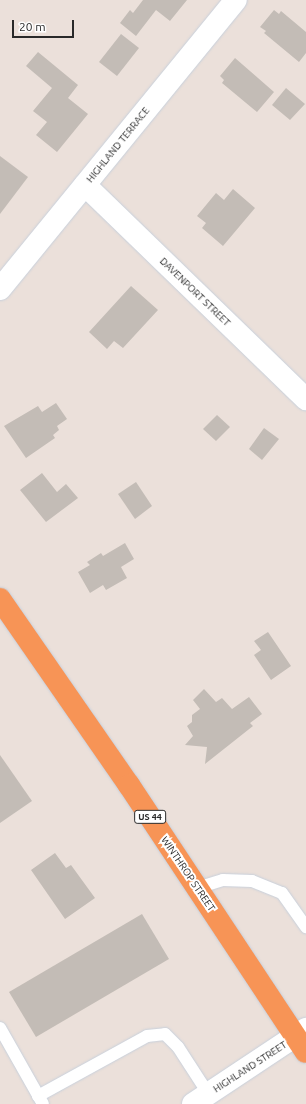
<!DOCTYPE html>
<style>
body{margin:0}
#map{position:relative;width:306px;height:1104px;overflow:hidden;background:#ebe0da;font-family:Ubuntu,sans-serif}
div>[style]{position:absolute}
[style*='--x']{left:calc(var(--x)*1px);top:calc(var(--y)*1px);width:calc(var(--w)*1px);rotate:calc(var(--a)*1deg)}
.building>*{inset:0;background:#c3bcb6}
.roads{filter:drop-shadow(0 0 1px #c8d0db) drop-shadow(0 0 1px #c8d0db)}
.service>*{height:12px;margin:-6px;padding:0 6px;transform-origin:6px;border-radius:6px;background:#fff}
.minor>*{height:22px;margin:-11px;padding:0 11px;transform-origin:11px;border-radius:11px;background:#fff}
.tertiary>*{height:22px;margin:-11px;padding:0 11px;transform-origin:11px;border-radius:11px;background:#fff}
.trunk>*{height:22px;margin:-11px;padding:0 11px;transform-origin:11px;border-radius:11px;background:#f79456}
span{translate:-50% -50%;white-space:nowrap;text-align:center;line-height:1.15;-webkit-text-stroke:4px #fff;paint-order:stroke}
.shield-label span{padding:1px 3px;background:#fff;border:1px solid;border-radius:3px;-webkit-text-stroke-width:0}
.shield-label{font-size:9px;color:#292929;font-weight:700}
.street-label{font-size:10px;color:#292929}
.scale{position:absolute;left:12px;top:20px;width:62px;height:18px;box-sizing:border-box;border:2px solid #292929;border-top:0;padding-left:5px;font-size:12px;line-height:14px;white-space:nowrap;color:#292929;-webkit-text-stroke:3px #fff;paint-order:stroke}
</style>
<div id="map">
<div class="building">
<i style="clip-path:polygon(143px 0,187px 0,170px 21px,156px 10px,136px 36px,120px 23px,130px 10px,133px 13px)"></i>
<i style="clip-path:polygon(274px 10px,279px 14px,281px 11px,306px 32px,306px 53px,299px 62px,264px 33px,266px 31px,260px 27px)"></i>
<i style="clip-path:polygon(121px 34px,139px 48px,117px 76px,99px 62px)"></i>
<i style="clip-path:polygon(38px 52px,78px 85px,68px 98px,88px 114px,57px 152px,36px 135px,47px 122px,33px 111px,52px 88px,26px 66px)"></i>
<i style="clip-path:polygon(235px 58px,274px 92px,257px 112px,222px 83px,224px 80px,220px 76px)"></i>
<i style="clip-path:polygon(286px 88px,305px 104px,290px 120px,272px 105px)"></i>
<i style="clip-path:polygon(0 156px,28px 177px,0 214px)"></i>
<i style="clip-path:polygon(233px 189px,255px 208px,223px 246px,202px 228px,206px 223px,197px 216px,216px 193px,224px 200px)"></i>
<i style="clip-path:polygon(131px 286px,158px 310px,123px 348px,114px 341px,107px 349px,89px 332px)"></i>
<i style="clip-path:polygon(56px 403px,67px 419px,57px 426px,59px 430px,53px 435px,55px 438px,26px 458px,4px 426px,38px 406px,42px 412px)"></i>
<i style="clip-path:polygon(217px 415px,230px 427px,216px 441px,203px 429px)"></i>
<i style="clip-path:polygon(264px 428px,279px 439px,262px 460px,249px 449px)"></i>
<i style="clip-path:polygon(42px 473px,57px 492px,66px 484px,78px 498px,46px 522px,20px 490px)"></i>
<i style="clip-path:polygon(136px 482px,152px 506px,135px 519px,118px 494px)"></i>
<i style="clip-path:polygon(125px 543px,134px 559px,121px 567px,127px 578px,106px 590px,103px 585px,90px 593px,78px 572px,90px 565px,87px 562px,101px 553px,103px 556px)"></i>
<i style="clip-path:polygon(268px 632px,291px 666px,271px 680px,254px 655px,261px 650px,254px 641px)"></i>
<i style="clip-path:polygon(204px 689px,216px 702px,222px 698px,232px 709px,249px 697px,262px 714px,250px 723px,253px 726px,205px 764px,207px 747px,185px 745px,193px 736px,187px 726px,192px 722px,192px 715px,200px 709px,193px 700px)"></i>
<i style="clip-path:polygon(0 755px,32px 801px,0 823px)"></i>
<i style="clip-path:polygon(55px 853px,66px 868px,71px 865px,95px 898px,65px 919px,31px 870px)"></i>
<i style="clip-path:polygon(142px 914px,169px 959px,36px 1037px,9px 992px)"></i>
</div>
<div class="roads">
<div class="service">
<i style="--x:197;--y:888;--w:27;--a:-17"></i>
<i style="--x:223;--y:880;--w:29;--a:2"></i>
<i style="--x:252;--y:881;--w:32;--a:22"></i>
<i style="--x:282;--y:893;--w:42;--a:54.8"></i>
<i style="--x:0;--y:1028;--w:87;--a:60.5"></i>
<i style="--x:38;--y:1096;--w:124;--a:-28.8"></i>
<i style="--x:147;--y:1036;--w:18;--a:-6"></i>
<i style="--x:165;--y:1034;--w:18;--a:45"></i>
<i style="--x:178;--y:1047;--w:57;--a:57.1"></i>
</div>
<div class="minor">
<i style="--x:85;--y:185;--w:308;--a:44.1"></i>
<i style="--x:0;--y:289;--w:373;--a:-50.8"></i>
</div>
<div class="tertiary">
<i style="--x:193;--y:1104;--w:136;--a:-33.6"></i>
</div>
<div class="trunk">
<i style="--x:0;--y:599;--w:226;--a:55.3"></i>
<i style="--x:129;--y:785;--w:320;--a:56.5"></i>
</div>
</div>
<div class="shield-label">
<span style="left:150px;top:817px">US 44</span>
</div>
<div class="street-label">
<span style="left:118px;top:145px;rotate:-51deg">HIGHLAND TERRACE</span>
<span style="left:195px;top:292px;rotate:44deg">DAVENPORT STREET</span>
<span style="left:188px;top:874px;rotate:56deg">WINTHROP STREET</span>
<span style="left:250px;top:1067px;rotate:-33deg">HIGHLAND STREET</span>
</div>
<div class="scale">20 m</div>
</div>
